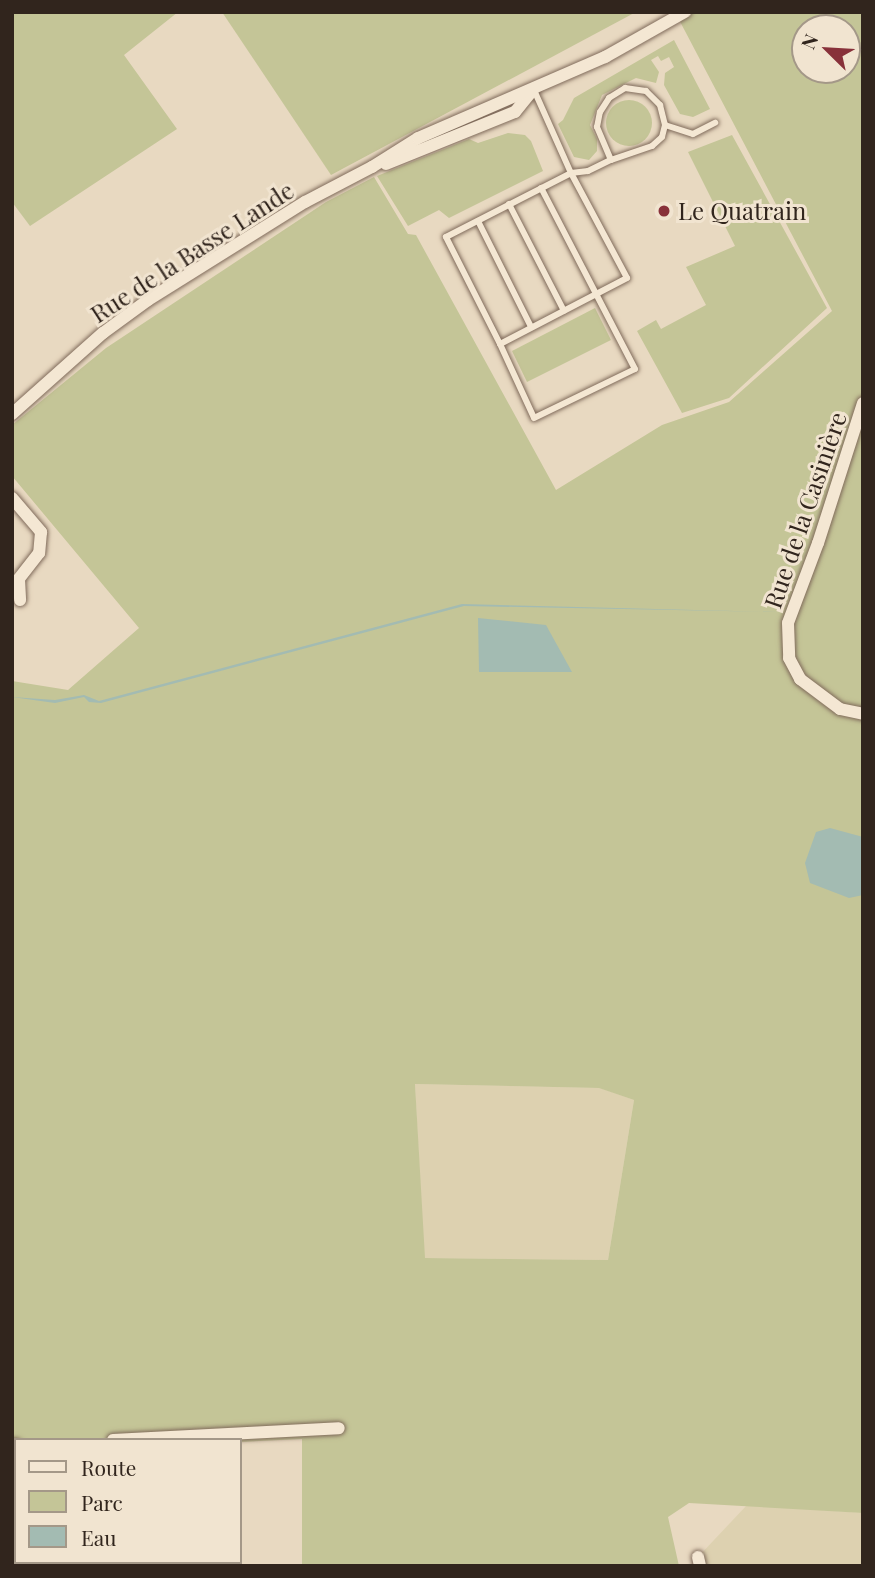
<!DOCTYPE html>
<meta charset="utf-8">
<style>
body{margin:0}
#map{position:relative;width:875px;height:1578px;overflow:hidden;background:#e8d9c1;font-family:"Playfair Display",serif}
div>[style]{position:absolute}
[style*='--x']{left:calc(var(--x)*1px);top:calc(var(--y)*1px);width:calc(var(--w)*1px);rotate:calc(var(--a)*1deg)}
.farmland>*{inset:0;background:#ddd1b0}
.green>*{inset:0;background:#c4c597}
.round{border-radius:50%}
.water>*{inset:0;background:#a3bbb2}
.roads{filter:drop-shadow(0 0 2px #806b5b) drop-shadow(0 0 2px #806b5b)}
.service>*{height:6px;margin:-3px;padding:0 3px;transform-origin:3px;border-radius:3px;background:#f4e7d3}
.minor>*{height:12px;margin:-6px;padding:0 6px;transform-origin:6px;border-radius:6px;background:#f4e7d3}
.dots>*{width:19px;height:19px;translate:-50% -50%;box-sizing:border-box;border:4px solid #f1e4d0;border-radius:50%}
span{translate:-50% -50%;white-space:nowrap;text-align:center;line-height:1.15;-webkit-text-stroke:6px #f1e4d0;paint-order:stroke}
.poi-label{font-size:24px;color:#31251d}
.left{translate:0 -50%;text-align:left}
.street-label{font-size:24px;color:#31251d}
.frame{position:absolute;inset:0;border:14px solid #31251d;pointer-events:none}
.legend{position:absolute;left:14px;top:1438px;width:228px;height:126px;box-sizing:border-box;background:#f1e4d0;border:2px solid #a49888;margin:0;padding:9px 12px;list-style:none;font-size:21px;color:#31251d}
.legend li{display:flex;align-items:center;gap:14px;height:35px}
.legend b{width:35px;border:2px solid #a49888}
.north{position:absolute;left:791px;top:14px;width:70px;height:70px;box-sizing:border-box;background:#f1e4d0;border:2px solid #a49888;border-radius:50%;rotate:294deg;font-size:19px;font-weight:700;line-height:28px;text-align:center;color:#31251d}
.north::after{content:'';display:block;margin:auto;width:24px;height:32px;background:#88313a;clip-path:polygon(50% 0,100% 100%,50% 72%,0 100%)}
</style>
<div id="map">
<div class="farmland">
<i style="clip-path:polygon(415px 1084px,600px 1088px,634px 1100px,608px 1260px,424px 1258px)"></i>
<i style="clip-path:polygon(747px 1505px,863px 1513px,863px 1566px,700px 1566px,698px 1557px)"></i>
</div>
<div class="green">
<i style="clip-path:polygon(12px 12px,178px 12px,124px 55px,177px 129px,30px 226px,12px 202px)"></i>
<i style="clip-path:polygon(222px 12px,636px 12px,331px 175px)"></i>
<i style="clip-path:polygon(evenodd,675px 12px,863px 12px,863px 1513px,689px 1503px,668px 1517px,679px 1566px,302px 1566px,302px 1439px,240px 1442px,16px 1440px,16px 1454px,12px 1454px,12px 681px,68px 690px,139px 628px,12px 476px,12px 425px,106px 348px,326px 202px,374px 177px,408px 234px,416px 235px,556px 490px,662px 425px,729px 402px,832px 311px,675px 12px,805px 28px,847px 28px,847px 70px,805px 70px,805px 28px,675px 12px,415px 1084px,599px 1088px,634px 1100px,608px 1260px,425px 1258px,415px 1084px)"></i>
<i style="clip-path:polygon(674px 40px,710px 109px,693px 117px,680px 114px,664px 85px,665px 73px,674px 67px,669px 57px,661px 61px,658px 56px,651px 60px,659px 72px,656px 83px,636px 78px,602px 95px,590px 125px,597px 139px,597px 151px,589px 160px,574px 157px,558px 124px,563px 120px,574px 98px)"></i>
<i class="round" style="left:606px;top:100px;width:46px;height:46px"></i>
<i style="clip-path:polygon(508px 133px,525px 135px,531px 141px,543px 171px,449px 218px,439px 210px,408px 226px,377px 176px,469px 139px,478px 143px)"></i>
<i style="clip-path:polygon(732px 135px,827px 308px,729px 398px,682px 413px,637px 331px,656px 320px,661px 329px,706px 305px,686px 267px,735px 246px,688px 152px)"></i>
<i style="clip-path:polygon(595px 308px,611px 340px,527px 382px,512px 351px)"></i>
</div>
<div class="water">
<i style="clip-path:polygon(462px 604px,778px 612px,464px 606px,101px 703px,89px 702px,84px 697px,55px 703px,12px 697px,55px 700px,84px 695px,99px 701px)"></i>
<i style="clip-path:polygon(478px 618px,546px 625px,572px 672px,479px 672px)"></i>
<i style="clip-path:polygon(830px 828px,863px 837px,863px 895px,849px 898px,810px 883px,805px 863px,816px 832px)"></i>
</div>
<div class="roads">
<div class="service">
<i style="--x:534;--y:90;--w:91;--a:66"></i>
<i style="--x:571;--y:173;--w:17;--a:-7"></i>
<i style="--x:588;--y:171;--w:25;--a:-26"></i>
<i style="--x:665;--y:125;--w:12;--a:104"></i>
<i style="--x:662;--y:137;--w:13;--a:138"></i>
<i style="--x:652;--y:146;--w:43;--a:161.1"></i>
<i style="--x:611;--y:160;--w:36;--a:-113"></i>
<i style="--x:597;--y:127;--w:15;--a:-79"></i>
<i style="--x:600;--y:112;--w:17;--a:-57"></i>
<i style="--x:609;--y:98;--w:19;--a:-32"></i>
<i style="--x:625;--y:88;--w:21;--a:8"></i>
<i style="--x:646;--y:91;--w:20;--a:45"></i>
<i style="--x:660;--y:105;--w:21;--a:76"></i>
<i style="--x:665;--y:125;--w:29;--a:18"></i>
<i style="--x:693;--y:134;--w:25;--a:-27"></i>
<i style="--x:571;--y:173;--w:119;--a:61.9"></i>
<i style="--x:627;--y:278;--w:143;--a:152.5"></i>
<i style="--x:500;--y:344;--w:120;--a:-116.8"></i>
<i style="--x:446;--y:237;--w:140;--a:-27.1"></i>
<i style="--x:509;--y:204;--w:120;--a:62.8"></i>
<i style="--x:478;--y:221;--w:119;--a:63.4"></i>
<i style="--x:500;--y:344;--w:81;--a:65.3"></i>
<i style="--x:534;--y:418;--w:112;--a:-25.9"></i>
<i style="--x:635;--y:369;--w:204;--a:-117.4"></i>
</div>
<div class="minor">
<i style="--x:386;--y:164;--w:139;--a:-22"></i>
<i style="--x:515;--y:112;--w:28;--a:-51"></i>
<i style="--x:863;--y:403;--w:147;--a:107.8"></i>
<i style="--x:818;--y:543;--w:85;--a:110.6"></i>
<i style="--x:788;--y:623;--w:35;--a:88"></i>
<i style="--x:789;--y:658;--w:24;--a:62"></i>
<i style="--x:800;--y:679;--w:50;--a:36.9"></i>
<i style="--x:840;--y:709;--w:24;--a:12"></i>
<i style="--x:12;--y:414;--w:122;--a:-41.7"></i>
<i style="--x:103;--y:333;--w:56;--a:-36.3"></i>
<i style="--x:148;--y:300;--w:185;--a:-32"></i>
<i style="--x:305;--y:202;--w:76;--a:-27.6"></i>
<i style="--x:372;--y:167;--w:54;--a:-32.2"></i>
<i style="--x:418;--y:138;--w:204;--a:-23.4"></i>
<i style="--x:605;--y:57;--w:92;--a:-29.4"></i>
<i style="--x:12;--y:498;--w:45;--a:49.5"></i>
<i style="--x:41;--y:532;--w:21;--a:95"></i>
<i style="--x:39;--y:553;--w:33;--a:128"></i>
<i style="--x:19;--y:579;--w:21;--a:87"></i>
<i style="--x:113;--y:1440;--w:226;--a:-3"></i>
<i style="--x:12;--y:1445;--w:4;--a:0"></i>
<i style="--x:698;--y:1557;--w:9;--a:77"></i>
</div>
</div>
<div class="dots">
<i style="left:664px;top:211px;background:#88313a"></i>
</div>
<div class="poi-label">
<span class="left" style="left:678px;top:211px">Le Quatrain</span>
</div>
<div class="street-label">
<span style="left:192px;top:252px;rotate:-33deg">Rue de la Basse Lande</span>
<span style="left:805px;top:510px;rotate:-71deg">Rue de la Casinière</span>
</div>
<div class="frame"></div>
<ul class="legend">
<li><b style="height:9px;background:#f4e7d3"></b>Route</li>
<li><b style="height:19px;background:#c4c597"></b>Parc</li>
<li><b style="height:19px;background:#a3bbb2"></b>Eau</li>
</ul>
<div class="north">N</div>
</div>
